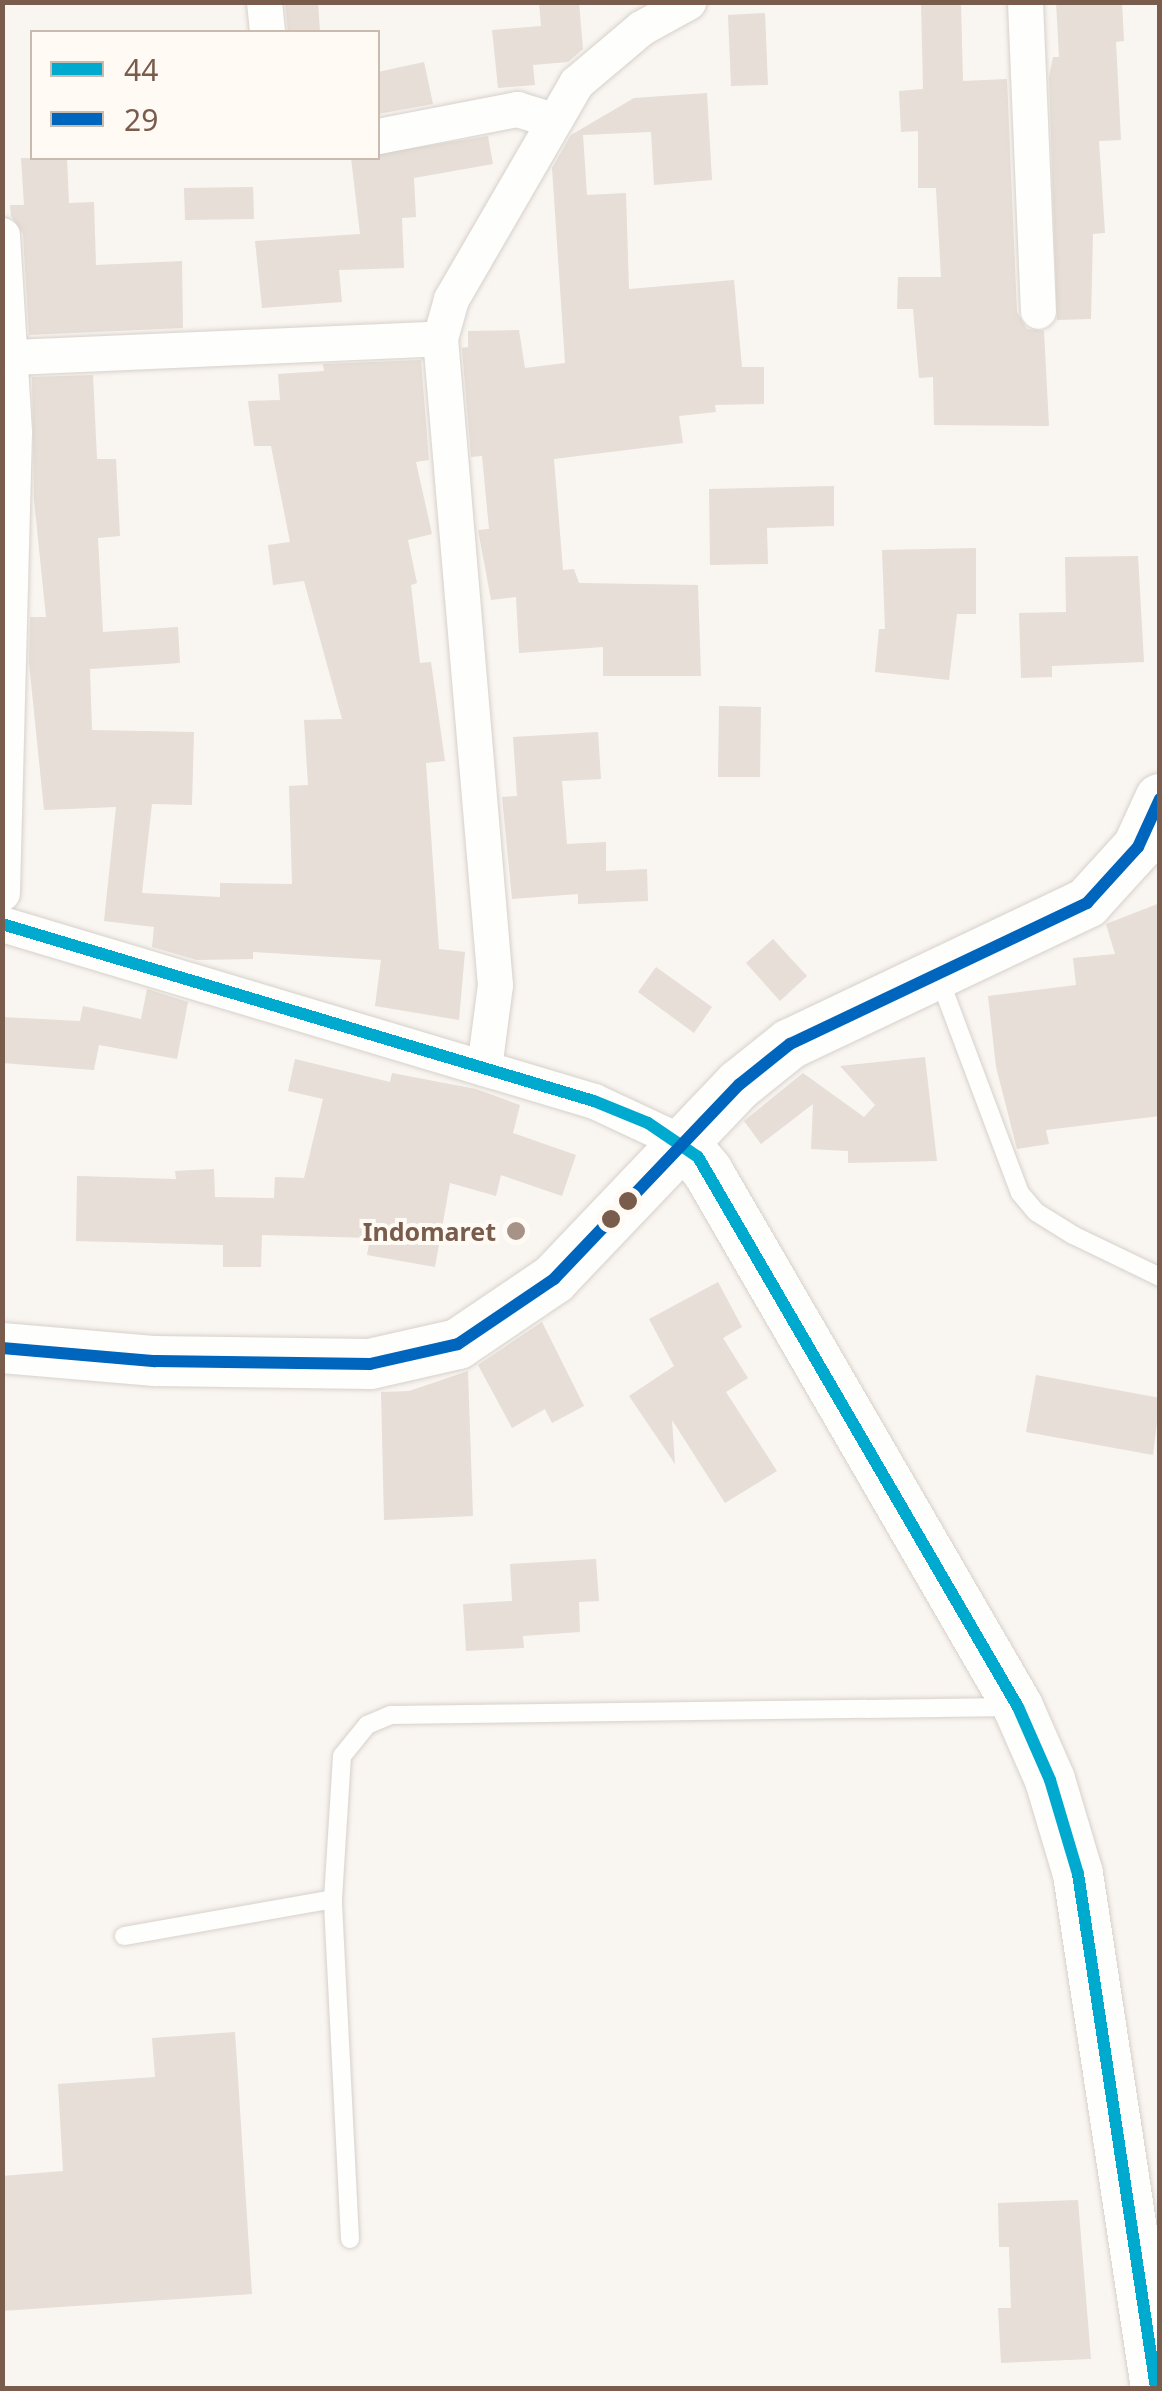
<!DOCTYPE html>
<style>
body{margin:0}
#map{position:relative;width:1162px;height:2391px;overflow:hidden;background:#f9f5f0;font-family:"Noto Sans",sans-serif}
div>[style]{position:absolute}
[style*='--x']{left:calc(var(--x)*1px);top:calc(var(--y)*1px);width:calc(var(--w)*1px);rotate:calc(var(--a)*1deg)}
.building>*{inset:0;background:#e6ded7}
.roads{filter:drop-shadow(0 0 2px #d7d1cb) drop-shadow(0 0 2px #d7d1cb)}
.lane>*{height:18px;margin:-9px;padding:0 9px;transform-origin:9px;border-radius:9px;background:#fefefd}
.street>*{height:35px;margin:-17.5px;padding:0 17.5px;transform-origin:17.5px;border-radius:17.5px;background:#fefefd}
.secondary>*{height:50px;margin:-25px;padding:0 25px;transform-origin:25px;border-radius:25px;background:#fefefd}
.bus-1>*{height:12px;margin:-6px;padding:0 6px;transform-origin:6px;border-radius:6px;background:#00a9ce}
.bus-2>*{height:12px;margin:-6px;padding:0 6px;transform-origin:6px;border-radius:6px;background:#0065bd}
.dots>*{width:28px;height:28px;translate:-50% -50%;box-sizing:border-box;border:5px solid #fffaf3;border-radius:50%}
span{translate:-50% -50%;white-space:nowrap;text-align:center;line-height:1.15;-webkit-text-stroke:8px #fffaf3;paint-order:stroke}
.poi-label{font-size:25px;color:#7a5c4d;font-weight:700}
.right{translate:-100% -50%;text-align:right}
.frame{position:absolute;inset:0;border:5px solid #7a5c4d;pointer-events:none}
.legend{position:absolute;left:30px;top:30px;width:350px;height:130px;box-sizing:border-box;background:#fffaf3;border:2px solid #cabbb1;margin:0;padding:12px 18px;list-style:none;font-size:30px;color:#7a5c4d}
.legend li{display:flex;align-items:center;gap:20px;height:50px}
.legend b{width:50px;border:2px solid #cabbb1}
</style>
<div id="map">
<div class="building">
<i style="clip-path:polygon(285px 2px,318px 2px,320px 32px,288px 32px)"></i>
<i style="clip-path:polygon(539px 2px,579px 2px,583px 49px,568px 62px,533px 65px,535px 85px,498px 88px,492px 30px,541px 26px)"></i>
<i style="clip-path:polygon(921px 2px,961px 2px,963px 81px,1007px 79px,1017px 312px,1027px 329px,1044px 331px,1049px 426px,934px 425px,933px 377px,919px 378px,913px 309px,897px 309px,898px 277px,941px 277px,936px 188px,918px 188px,918px 131px,901px 132px,899px 91px,923px 89px)"></i>
<i style="clip-path:polygon(1056px 2px,1122px 2px,1124px 41px,1116px 42px,1121px 140px,1099px 141px,1105px 233px,1093px 234px,1091px 319px,1057px 320px,1049px 77px,1053px 57px,1059px 57px)"></i>
<i style="clip-path:polygon(765px 13px,768px 85px,731px 86px,728px 15px)"></i>
<i style="clip-path:polygon(424px 62px,433px 104px,378px 114px,378px 72px)"></i>
<i style="clip-path:polygon(707px 93px,712px 180px,654px 185px,651px 132px,583px 135px,587px 195px,626px 193px,629px 289px,734px 280px,742px 367px,764px 367px,764px 404px,715px 405px,716px 412px,679px 416px,683px 443px,554px 459px,563px 570px,574px 569px,579px 583px,698px 585px,701px 676px,603px 676px,603px 647px,519px 653px,516px 597px,491px 600px,478px 530px,489px 529px,482px 456px,471px 457px,462px 348px,468px 347px,468px 331px,519px 330px,525px 368px,565px 363px,552px 168px,571px 135px,634px 98px)"></i>
<i style="clip-path:polygon(488px 136px,493px 164px,414px 178px,416px 217px,402px 218px,404px 268px,339px 270px,342px 302px,262px 308px,255px 241px,360px 234px,351px 158px)"></i>
<i style="clip-path:polygon(21px 158px,67px 158px,69px 203px,94px 202px,96px 265px,182px 261px,183px 328px,29px 335px,23px 234px,11px 216px,10px 205px,24px 205px)"></i>
<i style="clip-path:polygon(253px 187px,254px 219px,185px 220px,184px 188px)"></i>
<i style="clip-path:polygon(421px 360px,429px 460px,416px 462px,432px 534px,408px 540px,417px 583px,411px 585px,420px 663px,431px 662px,445px 761px,426px 763px,439px 949px,465px 952px,459px 1020px,375px 1006px,381px 960px,253px 952px,253px 959px,197px 960px,152px 947px,154px 927px,104px 921px,116px 807px,44px 810px,29px 663px,30px 617px,46px 617px,34px 500px,32px 377px,93px 375px,97px 459px,116px 459px,120px 536px,98px 538px,103px 632px,178px 627px,180px 663px,90px 669px,92px 730px,194px 732px,192px 805px,152px 804px,142px 893px,220px 897px,220px 883px,292px 884px,289px 786px,308px 785px,304px 720px,342px 719px,304px 581px,273px 585px,268px 545px,290px 542px,271px 446px,254px 446px,248px 401px,280px 400px,278px 374px,324px 371px,323px 364px)"></i>
<i style="clip-path:polygon(834px 486px,834px 526px,767px 528px,768px 564px,710px 565px,709px 489px)"></i>
<i style="clip-path:polygon(976px 548px,976px 614px,957px 614px,949px 680px,875px 672px,879px 629px,885px 629px,882px 550px)"></i>
<i style="clip-path:polygon(1138px 556px,1144px 662px,1052px 666px,1052px 677px,1021px 678px,1019px 613px,1066px 612px,1065px 557px)"></i>
<i style="clip-path:polygon(719px 706px,761px 707px,760px 777px,718px 777px)"></i>
<i style="clip-path:polygon(598px 732px,601px 779px,562px 781px,567px 844px,606px 842px,606px 871px,647px 869px,648px 901px,578px 904px,578px 894px,512px 899px,502px 797px,517px 796px,513px 737px)"></i>
<i style="clip-path:polygon(1160px 903px,1160px 1116px,1046px 1130px,1049px 1144px,1017px 1149px,996px 1067px,988px 996px,1076px 985px,1073px 958px,1115px 954px,1106px 924px)"></i>
<i style="clip-path:polygon(773px 939px,807px 976px,780px 1001px,746px 963px)"></i>
<i style="clip-path:polygon(656px 967px,712px 1007px,694px 1033px,638px 992px)"></i>
<i style="clip-path:polygon(147px 989px,188px 1002px,177px 1059px,99px 1045px,94px 1070px,2px 1063px,2px 1017px,80px 1021px,83px 1006px,141px 1019px)"></i>
<i style="clip-path:polygon(925px 1057px,937px 1161px,848px 1163px,848px 1151px,811px 1149px,813px 1104px,761px 1144px,744px 1121px,803px 1073px,864px 1117px,875px 1105px,840px 1066px)"></i>
<i style="clip-path:polygon(295px 1059px,390px 1082px,392px 1073px,476px 1089px,520px 1105px,513px 1133px,576px 1155px,562px 1196px,501px 1175px,496px 1196px,450px 1183px,435px 1267px,367px 1255px,370px 1238px,262px 1235px,261px 1267px,223px 1267px,223px 1245px,76px 1241px,77px 1176px,176px 1179px,175px 1171px,214px 1169px,215px 1197px,274px 1198px,275px 1177px,304px 1178px,323px 1099px,288px 1091px)"></i>
<i style="clip-path:polygon(718px 1282px,742px 1327px,723px 1338px,748px 1378px,726px 1392px,777px 1471px,725px 1503px,672px 1420px,675px 1464px,629px 1396px,674px 1366px,649px 1319px)"></i>
<i style="clip-path:polygon(542px 1322px,584px 1406px,552px 1423px,545px 1409px,512px 1428px,478px 1365px)"></i>
<i style="clip-path:polygon(468px 1371px,473px 1516px,384px 1520px,381px 1392px,409px 1391px)"></i>
<i style="clip-path:polygon(1036px 1375px,1160px 1398px,1153px 1455px,1026px 1432px)"></i>
<i style="clip-path:polygon(596px 1559px,599px 1601px,579px 1602px,580px 1632px,523px 1636px,524px 1648px,466px 1651px,463px 1604px,512px 1601px,510px 1564px)"></i>
<i style="clip-path:polygon(235px 2032px,252px 2294px,2px 2311px,2px 2176px,63px 2171px,58px 2084px,155px 2077px,152px 2038px)"></i>
<i style="clip-path:polygon(1078px 2200px,1091px 2359px,1001px 2363px,998px 2308px,1011px 2308px,1009px 2247px,999px 2247px,998px 2203px)"></i>
</div>
<div class="roads">
<div class="lane">
<i style="--x:938;--y:975;--w:233;--a:69.4"></i>
<i style="--x:1020;--y:1193;--w:25;--a:50"></i>
<i style="--x:1036;--y:1212;--w:44;--a:31.9"></i>
<i style="--x:1073;--y:1235;--w:97;--a:25.8"></i>
<i style="--x:124;--y:1936;--w:212;--a:-10"></i>
<i style="--x:350;--y:2239;--w:340;--a:-92.9"></i>
<i style="--x:333;--y:1899;--w:143;--a:-86.4"></i>
<i style="--x:342;--y:1756;--w:40;--a:-51"></i>
<i style="--x:367;--y:1725;--w:26;--a:-23"></i>
<i style="--x:391;--y:1715;--w:622;--a:-0.74"></i>
</div>
<div class="street">
<i style="--x:264;--y:2;--w:30;--a:84"></i>
<i style="--x:1025;--y:2;--w:309;--a:87.6"></i>
<i style="--x:378;--y:136;--w:142;--a:-11"></i>
<i style="--x:517;--y:109;--w:34;--a:17"></i>
<i style="--x:2;--y:235;--w:197;--a:86.5"></i>
<i style="--x:14;--y:432;--w:461;--a:91.5"></i>
<i style="--x:13;--y:357;--w:427;--a:-2.5"></i>
<i style="--x:2;--y:924;--w:618;--a:16.65"></i>
<i style="--x:594;--y:1101;--w:99;--a:25"></i>
<i style="--x:484;--y:1068;--w:84;--a:-82.5"></i>
<i style="--x:495;--y:985;--w:649;--a:-94.86"></i>
<i style="--x:440;--y:338;--w:41;--a:-74.2"></i>
<i style="--x:451;--y:299;--w:250;--a:-59.9"></i>
<i style="--x:576;--y:83;--w:85;--a:-40.2"></i>
<i style="--x:641;--y:28;--w:54;--a:-29"></i>
</div>
<div class="secondary">
<i style="--x:684;--y:1143;--w:38;--a:50"></i>
<i style="--x:708;--y:1172;--w:618;--a:59.91"></i>
<i style="--x:1018;--y:1707;--w:80;--a:66.3"></i>
<i style="--x:1050;--y:1780;--w:98;--a:73.4"></i>
<i style="--x:1078;--y:1874;--w:520;--a:81.37"></i>
<i style="--x:2;--y:1348;--w:154;--a:4.9"></i>
<i style="--x:155;--y:1361;--w:215;--a:0.8"></i>
<i style="--x:370;--y:1364;--w:90;--a:-12.8"></i>
<i style="--x:458;--y:1344;--w:116;--a:-34.1"></i>
<i style="--x:554;--y:1279;--w:269;--a:-46.4"></i>
<i style="--x:740;--y:1084;--w:64;--a:-38.7"></i>
<i style="--x:790;--y:1044;--w:329;--a:-25.4"></i>
<i style="--x:1087;--y:903;--w:76;--a:-47.7"></i>
<i style="--x:1138;--y:847;--w:53;--a:-65.4"></i>
</div>
</div>
<div class="bus-1">
<i style="--x:2;--y:924;--w:618;--a:16.65"></i>
<i style="--x:594;--y:1101;--w:58;--a:22.2"></i>
<i style="--x:648;--y:1123;--w:60;--a:34.2"></i>
<i style="--x:698;--y:1157;--w:636;--a:59.81"></i>
<i style="--x:1018;--y:1707;--w:80;--a:66.3"></i>
<i style="--x:1050;--y:1780;--w:98;--a:73.4"></i>
<i style="--x:1078;--y:1874;--w:520;--a:81.37"></i>
</div>
<div class="bus-2">
<i style="--x:2;--y:1348;--w:154;--a:4.9"></i>
<i style="--x:155;--y:1361;--w:215;--a:0.8"></i>
<i style="--x:370;--y:1364;--w:90;--a:-12.8"></i>
<i style="--x:458;--y:1344;--w:116;--a:-34.1"></i>
<i style="--x:554;--y:1279;--w:269;--a:-46.4"></i>
<i style="--x:740;--y:1084;--w:64;--a:-38.7"></i>
<i style="--x:790;--y:1044;--w:329;--a:-25.4"></i>
<i style="--x:1087;--y:903;--w:76;--a:-47.7"></i>
<i style="--x:1138;--y:847;--w:53;--a:-65.4"></i>
</div>
<div class="dots">
<i style="left:628px;top:1201px;background:#7a5c4d"></i>
<i style="left:611px;top:1219px;background:#7a5c4d"></i>
<i style="left:516px;top:1231px;background:#a69286"></i>
</div>
<div class="poi-label">
<span class="right" style="left:496px;top:1231px">Indomaret</span>
</div>
<div class="frame"></div>
<ul class="legend">
<li><b style="height:12px;background:#00a9ce"></b>44</li>
<li><b style="height:12px;background:#0065bd"></b>29</li>
</ul>
</div>
